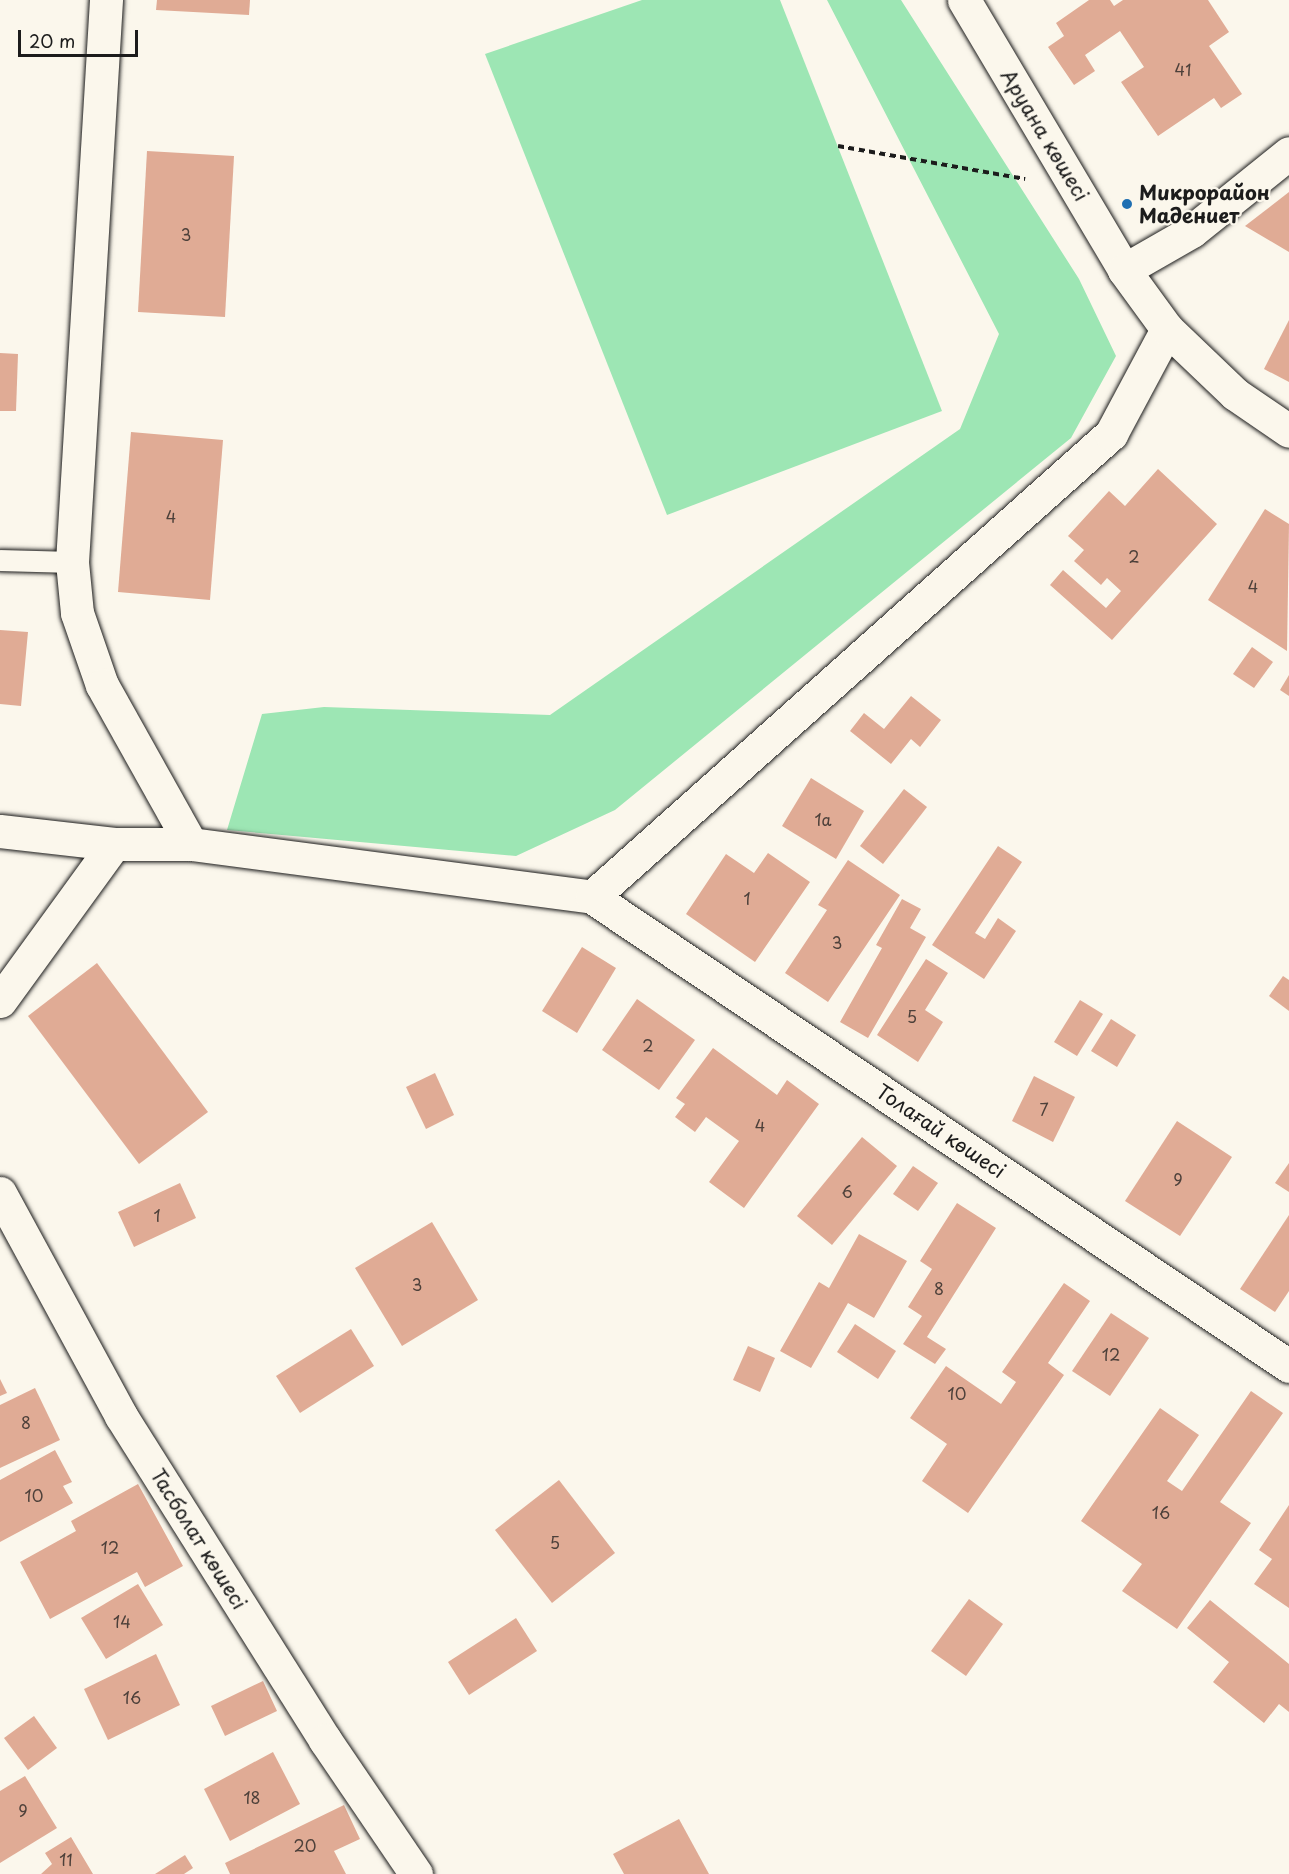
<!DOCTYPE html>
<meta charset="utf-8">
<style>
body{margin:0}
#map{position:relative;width:1289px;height:1874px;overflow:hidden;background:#fbf7ec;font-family:"Playpen Sans",sans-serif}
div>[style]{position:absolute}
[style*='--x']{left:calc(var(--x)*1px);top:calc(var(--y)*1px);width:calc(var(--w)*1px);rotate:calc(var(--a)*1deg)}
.green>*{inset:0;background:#9de6b4}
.building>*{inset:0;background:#e0ab95}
.path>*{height:4px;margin-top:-2px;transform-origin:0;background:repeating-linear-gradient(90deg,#1c1c1c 0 6px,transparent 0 10.5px)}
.roads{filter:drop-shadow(0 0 2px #1c1c1c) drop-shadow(0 0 2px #1c1c1c)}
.service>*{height:21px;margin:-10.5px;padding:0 10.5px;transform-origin:10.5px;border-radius:10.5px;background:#fbf7ec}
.minor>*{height:33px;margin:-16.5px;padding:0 16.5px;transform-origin:16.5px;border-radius:16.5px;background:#fbf7ec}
.tertiary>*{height:33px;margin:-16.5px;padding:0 16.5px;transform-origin:16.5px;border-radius:16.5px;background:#fbf7ec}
.dots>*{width:16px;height:16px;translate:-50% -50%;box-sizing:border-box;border:3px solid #fbf7ec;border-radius:50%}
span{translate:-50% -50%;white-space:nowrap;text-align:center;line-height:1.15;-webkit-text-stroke:4.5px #fbf7ec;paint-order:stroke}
.number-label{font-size:16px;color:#4d403a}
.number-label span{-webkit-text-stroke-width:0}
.street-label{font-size:20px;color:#1c1c1c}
.poi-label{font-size:20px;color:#1c1c1c;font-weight:700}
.left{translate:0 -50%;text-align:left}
.scale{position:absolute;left:18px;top:30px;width:120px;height:27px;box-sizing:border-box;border:3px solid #1c1c1c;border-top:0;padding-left:8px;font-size:18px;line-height:21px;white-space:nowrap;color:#1c1c1c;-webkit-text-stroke:4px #fbf7ec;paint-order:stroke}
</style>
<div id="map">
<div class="green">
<i style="clip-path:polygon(642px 0,780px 0,942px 411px,667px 515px,485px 54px)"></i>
<i style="clip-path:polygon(827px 0,901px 0,1079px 279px,1116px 356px,1071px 438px,615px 810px,516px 856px,227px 830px,262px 714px,324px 707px,550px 715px,960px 429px,999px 334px)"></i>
</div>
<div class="building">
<i style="clip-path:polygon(157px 0,250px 0,249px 15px,156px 10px)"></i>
<i style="clip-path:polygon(1089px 0,1110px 0,1114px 6px,1123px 0,1208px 0,1229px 32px,1209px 46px,1242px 94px,1221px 108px,1214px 98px,1158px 136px,1121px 82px,1144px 67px,1120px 31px,1085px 55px,1095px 71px,1074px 85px,1048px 47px,1064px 36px,1056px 23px)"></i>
<i style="clip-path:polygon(147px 151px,234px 156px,225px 317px,138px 312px)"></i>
<i style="clip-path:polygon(1289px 192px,1289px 252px,1245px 226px)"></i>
<i style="clip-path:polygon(1289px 320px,1289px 382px,1264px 369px)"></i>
<i style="clip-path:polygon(0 353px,18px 354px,16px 411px,0 411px)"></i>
<i style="clip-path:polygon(131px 432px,223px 440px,210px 600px,118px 592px)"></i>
<i style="clip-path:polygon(1158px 469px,1217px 524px,1112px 640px,1050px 585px,1063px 570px,1106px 608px,1121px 591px,1107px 578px,1101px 585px,1074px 561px,1084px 550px,1068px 536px,1109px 491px,1125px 506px)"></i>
<i style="clip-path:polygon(1265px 509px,1289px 524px,1287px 651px,1208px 600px)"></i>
<i style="clip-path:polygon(0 630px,28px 632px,21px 706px,0 704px)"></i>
<i style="clip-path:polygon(1252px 647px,1273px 662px,1254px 688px,1233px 674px)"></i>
<i style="clip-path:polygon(1289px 675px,1289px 696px,1280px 690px)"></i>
<i style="clip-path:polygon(911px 696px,941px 720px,920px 747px,911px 739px,891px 764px,850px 731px,864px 713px,884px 729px)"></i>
<i style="clip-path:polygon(811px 778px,864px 811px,836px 859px,782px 826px)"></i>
<i style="clip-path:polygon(904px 789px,927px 807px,883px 864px,860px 846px)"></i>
<i style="clip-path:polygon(998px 846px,1022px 862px,975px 933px,985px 939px,998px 918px,1016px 931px,984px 979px,932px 945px)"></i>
<i style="clip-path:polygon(768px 853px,810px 882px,755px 962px,686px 914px,726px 854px,754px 873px)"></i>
<i style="clip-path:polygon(848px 860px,900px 895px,828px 1002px,785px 973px,827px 910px,818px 905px)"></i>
<i style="clip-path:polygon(902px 899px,921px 909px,910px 928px,926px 937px,868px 1038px,840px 1022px,882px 948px,876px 945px)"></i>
<i style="clip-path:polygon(582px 947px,616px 968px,577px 1033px,542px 1011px)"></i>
<i style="clip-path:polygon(926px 959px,948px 973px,925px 1010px,943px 1022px,918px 1062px,877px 1035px)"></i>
<i style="clip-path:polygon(97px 963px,208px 1112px,139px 1164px,28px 1016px)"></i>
<i style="clip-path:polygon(1283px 976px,1289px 980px,1289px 1011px,1269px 996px)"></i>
<i style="clip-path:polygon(637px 999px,695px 1040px,659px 1090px,602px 1050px)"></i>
<i style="clip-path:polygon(1080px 1000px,1103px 1014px,1077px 1056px,1054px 1042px)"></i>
<i style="clip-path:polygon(1111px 1019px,1136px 1035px,1117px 1067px,1091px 1051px)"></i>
<i style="clip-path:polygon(713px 1048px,777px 1095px,787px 1080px,819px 1104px,744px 1208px,709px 1182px,739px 1141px,706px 1117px,695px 1132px,675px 1117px,685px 1104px,676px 1098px)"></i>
<i style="clip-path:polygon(435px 1073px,454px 1115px,426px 1129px,406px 1087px)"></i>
<i style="clip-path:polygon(1034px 1076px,1075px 1097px,1053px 1142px,1012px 1121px)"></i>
<i style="clip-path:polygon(1177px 1121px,1232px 1157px,1180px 1236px,1125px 1201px)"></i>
<i style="clip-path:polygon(862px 1137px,897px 1166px,832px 1245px,797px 1216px)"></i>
<i style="clip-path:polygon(1289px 1163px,1289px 1192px,1275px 1183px)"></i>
<i style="clip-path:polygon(913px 1166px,938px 1183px,918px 1211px,893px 1194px)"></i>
<i style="clip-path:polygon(180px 1183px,196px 1218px,134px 1247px,118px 1212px)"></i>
<i style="clip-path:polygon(957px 1203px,996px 1228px,927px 1337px,946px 1349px,935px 1364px,903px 1344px,922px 1316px,908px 1307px,932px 1269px,920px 1261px)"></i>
<i style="clip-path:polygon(1289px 1215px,1289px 1291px,1275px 1312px,1240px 1289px)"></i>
<i style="clip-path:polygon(432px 1222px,478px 1300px,402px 1346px,355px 1268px)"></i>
<i style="clip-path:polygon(859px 1234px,907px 1261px,874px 1318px,848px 1303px,811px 1368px,780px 1351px,819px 1282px,829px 1288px)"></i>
<i style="clip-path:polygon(1064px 1283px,1090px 1301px,1048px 1363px,1064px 1375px,968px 1513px,922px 1481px,947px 1444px,910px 1418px,946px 1366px,1001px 1404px,1016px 1382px,1002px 1372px)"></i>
<i style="clip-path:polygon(1111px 1313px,1149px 1338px,1110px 1396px,1072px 1371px)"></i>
<i style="clip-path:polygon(855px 1324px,896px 1351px,878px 1379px,837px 1352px)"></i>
<i style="clip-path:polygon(351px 1329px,374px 1366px,300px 1413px,276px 1376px)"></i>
<i style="clip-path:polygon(748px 1346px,775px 1358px,760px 1392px,733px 1380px)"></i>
<i style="clip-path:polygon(0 1379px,7px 1393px,0 1396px)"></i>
<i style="clip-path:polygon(35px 1388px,60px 1440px,0 1468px,0 1405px)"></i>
<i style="clip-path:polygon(1251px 1391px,1283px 1413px,1220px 1502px,1251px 1523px,1177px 1629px,1122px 1591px,1142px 1564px,1081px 1521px,1160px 1408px,1199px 1435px,1167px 1481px,1182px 1491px)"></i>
<i style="clip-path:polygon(55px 1450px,72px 1482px,63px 1486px,73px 1503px,0 1542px,0 1480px)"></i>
<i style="clip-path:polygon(559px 1480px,615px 1553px,552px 1603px,495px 1530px)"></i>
<i style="clip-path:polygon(138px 1484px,183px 1566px,145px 1587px,137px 1572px,50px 1619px,20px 1562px,76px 1531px,71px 1521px)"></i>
<i style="clip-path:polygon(1289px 1505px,1289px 1608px,1254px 1584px,1272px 1559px,1259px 1550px)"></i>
<i style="clip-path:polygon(138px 1584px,163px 1625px,106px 1659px,81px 1618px)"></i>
<i style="clip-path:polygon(969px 1599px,1003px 1624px,966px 1676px,931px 1651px)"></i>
<i style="clip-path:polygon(1210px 1600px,1289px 1664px,1289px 1712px,1279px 1704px,1264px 1723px,1213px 1682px,1229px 1662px,1187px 1628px)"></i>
<i style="clip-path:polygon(516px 1618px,537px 1651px,469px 1695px,448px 1662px)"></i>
<i style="clip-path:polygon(156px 1654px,180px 1705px,108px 1740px,84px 1689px)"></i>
<i style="clip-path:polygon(263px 1681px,277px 1711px,225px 1736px,211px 1706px)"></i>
<i style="clip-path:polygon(34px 1716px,57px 1748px,28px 1770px,4px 1738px)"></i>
<i style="clip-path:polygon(273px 1752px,300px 1804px,230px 1841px,204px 1789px)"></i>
<i style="clip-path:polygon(25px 1776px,57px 1828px,0 1863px,0 1791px)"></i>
<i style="clip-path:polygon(344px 1805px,360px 1839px,334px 1851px,346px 1874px,230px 1874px,225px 1863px)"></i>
<i style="clip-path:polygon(679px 1819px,709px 1874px,624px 1874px,613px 1854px)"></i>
<i style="clip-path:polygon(71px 1837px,93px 1874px,41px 1874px,52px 1864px,45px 1853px)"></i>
<i style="clip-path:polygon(185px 1855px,193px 1868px,184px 1874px,155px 1874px)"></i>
</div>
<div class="path">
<i style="--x:838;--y:146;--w:190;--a:10"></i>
</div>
<div class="roads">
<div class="service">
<i style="--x:0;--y:560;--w:72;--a:1.6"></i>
</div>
<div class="minor">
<i style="--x:106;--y:0;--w:563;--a:93.46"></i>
<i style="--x:72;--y:562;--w:51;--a:84.4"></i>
<i style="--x:77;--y:613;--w:76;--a:70.9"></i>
<i style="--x:102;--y:685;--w:182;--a:60.8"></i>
<i style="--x:0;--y:831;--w:115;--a:6.5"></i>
<i style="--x:592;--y:897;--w:840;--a:33.94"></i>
<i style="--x:0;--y:1001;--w:194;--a:-54"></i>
<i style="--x:114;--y:844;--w:77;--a:0"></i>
<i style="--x:191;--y:844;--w:404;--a:7.5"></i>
<i style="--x:592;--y:897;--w:696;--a:-41.74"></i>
<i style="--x:1111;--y:434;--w:119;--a:-61.9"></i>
<i style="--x:0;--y:1193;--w:254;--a:61.5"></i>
<i style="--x:121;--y:1416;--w:383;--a:57.8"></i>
<i style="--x:325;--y:1740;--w:162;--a:55.8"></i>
</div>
<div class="tertiary">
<i style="--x:964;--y:0;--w:314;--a:59.3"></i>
<i style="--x:1124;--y:270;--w:73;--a:53.9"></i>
<i style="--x:1167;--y:329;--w:94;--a:43.7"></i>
<i style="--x:1235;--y:394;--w:65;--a:34.4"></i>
<i style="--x:1124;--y:270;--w:78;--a:-29.8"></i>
<i style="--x:1192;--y:231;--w:124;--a:-38.8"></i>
</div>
</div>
<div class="dots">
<i style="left:1127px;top:204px;background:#1f6fb2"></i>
</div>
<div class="number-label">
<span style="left:1183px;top:69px">41</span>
<span style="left:186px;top:234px">3</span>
<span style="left:171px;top:516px">4</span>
<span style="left:1134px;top:556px">2</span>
<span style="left:1253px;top:586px">4</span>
<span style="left:823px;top:819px">1а</span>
<span style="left:747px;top:898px">1</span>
<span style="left:837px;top:942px">3</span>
<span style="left:912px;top:1016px">5</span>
<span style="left:648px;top:1045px">2</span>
<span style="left:1044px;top:1109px">7</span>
<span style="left:760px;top:1125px">4</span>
<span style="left:1178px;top:1179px">9</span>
<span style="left:847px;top:1191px">6</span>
<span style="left:157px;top:1215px">1</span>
<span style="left:417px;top:1284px">3</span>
<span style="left:939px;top:1288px">8</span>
<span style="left:1111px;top:1354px">12</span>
<span style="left:957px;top:1393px">10</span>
<span style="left:26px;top:1422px">8</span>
<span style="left:34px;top:1495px">10</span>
<span style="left:1161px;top:1512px">16</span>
<span style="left:555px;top:1542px">5</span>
<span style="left:110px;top:1547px">12</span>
<span style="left:122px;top:1621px">14</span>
<span style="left:132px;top:1697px">16</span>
<span style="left:252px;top:1797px">18</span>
<span style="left:23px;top:1810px">9</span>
<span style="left:305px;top:1845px">20</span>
<span style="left:66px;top:1859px">11</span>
</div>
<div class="street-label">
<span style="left:1045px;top:135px;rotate:59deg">Аруана көшесі</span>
<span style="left:941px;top:1131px;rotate:34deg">Толағай көшесі</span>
<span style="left:199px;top:1539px;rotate:58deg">Тасболат көшесі</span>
</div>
<div class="poi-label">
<span class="left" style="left:1139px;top:204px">Микрорайон<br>Мадениет</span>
</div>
<div class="scale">20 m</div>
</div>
